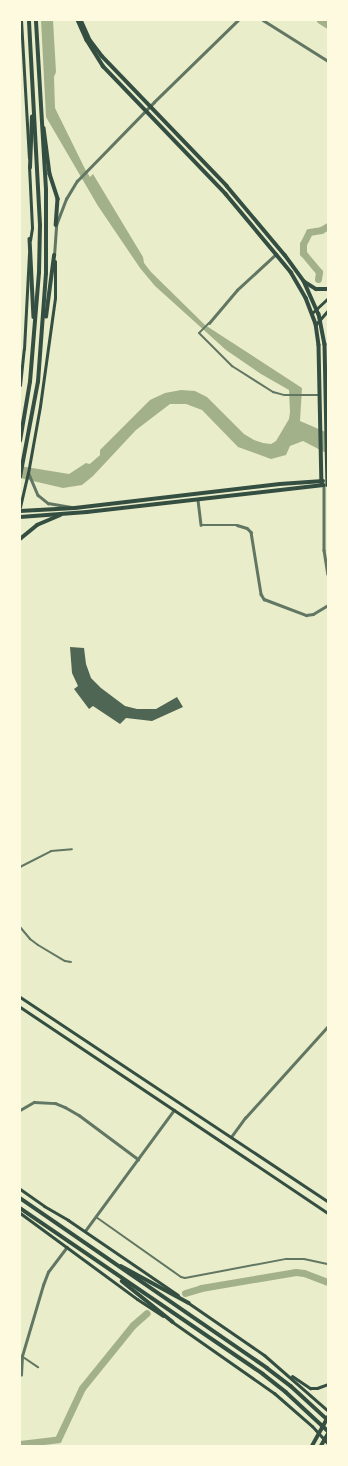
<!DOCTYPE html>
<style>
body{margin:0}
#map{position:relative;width:348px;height:1466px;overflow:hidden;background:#e9edc9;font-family:"Archivo Narrow",sans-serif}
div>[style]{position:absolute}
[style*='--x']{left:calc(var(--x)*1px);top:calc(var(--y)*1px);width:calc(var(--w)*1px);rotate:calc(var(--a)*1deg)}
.water>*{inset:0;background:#a3b18a}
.river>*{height:7px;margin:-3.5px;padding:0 3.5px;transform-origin:3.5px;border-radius:3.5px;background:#a3b18a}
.building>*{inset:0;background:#4f6655}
.minor>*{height:2px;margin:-1px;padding:0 1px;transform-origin:1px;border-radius:1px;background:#617663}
.tertiary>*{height:2.5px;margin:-1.25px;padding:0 1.25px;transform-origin:1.25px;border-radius:1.25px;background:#617663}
.secondary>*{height:3px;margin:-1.5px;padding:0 1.5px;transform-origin:1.5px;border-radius:1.5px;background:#344e41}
.primary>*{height:3.5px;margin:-1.75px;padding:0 1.75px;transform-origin:1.75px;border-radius:1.75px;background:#344e41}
.trunk>*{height:3.5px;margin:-1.75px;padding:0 1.75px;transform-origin:1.75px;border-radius:1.75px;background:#344e41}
span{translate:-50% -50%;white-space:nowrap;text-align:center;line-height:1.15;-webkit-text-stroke:3px #fefae0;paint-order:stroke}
.frame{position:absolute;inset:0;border:21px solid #fefae0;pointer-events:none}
</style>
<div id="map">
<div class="water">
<i style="clip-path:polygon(41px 20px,53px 20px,56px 72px,54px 77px,55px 108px,86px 171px,90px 177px,93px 174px,143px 257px,144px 263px,151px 272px,205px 325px,302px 388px,300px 421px,328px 433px,328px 454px,303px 441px,290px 446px,286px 455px,271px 459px,238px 447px,202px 410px,186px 404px,170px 404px,136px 430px,93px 476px,82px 485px,63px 488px,20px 478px,20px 466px,69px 474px,86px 463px,96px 466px,100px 462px,100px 450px,150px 400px,165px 393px,181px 390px,195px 391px,207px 397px,244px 434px,254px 440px,263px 443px,271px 444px,276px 441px,289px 419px,290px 412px,289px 390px,261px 374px,226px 350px,155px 286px,140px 268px,98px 206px,46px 117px)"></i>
</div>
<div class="river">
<i style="--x:320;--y:20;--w:9;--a:32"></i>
<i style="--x:318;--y:279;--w:7;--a:-82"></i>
<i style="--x:319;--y:272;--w:25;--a:-130"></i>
<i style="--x:303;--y:253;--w:9;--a:-90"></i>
<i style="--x:303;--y:244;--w:13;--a:-63"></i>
<i style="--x:309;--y:232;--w:12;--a:-9"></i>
<i style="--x:321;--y:230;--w:8;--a:-30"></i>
<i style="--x:86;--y:471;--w:28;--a:-41"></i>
<i style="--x:185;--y:1293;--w:17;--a:-17"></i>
<i style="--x:201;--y:1288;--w:96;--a:-9.6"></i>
<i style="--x:296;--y:1272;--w:8;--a:7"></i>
<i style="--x:304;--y:1273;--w:26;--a:21"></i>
<i style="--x:20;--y:1444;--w:38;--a:-7"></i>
<i style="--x:58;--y:1439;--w:56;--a:-64.8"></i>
<i style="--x:82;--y:1388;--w:81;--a:-51"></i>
<i style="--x:133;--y:1325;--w:18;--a:-41"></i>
</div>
<div class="building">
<i style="clip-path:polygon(70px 647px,84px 648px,86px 664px,91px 678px,101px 688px,125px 706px,137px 709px,156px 709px,177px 697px,183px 707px,152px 721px,126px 718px,120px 724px,93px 706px,89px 709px,74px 689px,78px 686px,72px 673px)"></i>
</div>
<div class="minor">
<i style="--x:209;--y:323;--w:14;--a:135"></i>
<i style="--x:199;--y:333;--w:47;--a:45"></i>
<i style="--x:232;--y:366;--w:49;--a:32.4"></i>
<i style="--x:273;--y:392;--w:11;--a:15"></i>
<i style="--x:284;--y:395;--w:36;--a:0"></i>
<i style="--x:20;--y:867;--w:35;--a:-27"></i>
<i style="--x:51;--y:851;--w:21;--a:-5"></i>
<i style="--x:20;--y:927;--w:16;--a:50"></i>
<i style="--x:30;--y:939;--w:10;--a:37"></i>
<i style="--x:38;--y:945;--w:31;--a:31"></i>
<i style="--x:65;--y:961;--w:6;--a:9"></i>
<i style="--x:96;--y:1217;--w:104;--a:35.2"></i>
<i style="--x:181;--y:1277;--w:4;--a:14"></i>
<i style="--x:185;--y:1278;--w:103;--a:-10.7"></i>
<i style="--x:286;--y:1259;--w:18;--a:0"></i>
<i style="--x:304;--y:1259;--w:25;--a:12"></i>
<i style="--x:20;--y:1355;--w:22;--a:34"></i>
</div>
<div class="tertiary">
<i style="--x:263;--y:20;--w:77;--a:32.2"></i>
<i style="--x:54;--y:256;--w:31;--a:-86"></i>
<i style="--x:56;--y:225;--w:28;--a:-69"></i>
<i style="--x:66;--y:199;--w:21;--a:-59"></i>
<i style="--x:77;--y:181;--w:110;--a:-45.7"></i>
<i style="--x:154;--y:102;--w:117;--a:-44.3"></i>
<i style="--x:209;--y:323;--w:43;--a:-49.7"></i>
<i style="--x:237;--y:290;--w:53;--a:-42.7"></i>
<i style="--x:29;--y:474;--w:23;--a:67"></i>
<i style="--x:38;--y:495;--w:13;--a:39"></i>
<i style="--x:48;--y:503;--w:23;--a:10"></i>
<i style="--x:324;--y:485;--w:65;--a:90"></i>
<i style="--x:324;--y:550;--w:24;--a:81"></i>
<i style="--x:198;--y:500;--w:25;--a:83"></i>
<i style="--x:201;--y:525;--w:36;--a:0"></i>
<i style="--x:237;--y:525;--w:10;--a:17"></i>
<i style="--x:247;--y:528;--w:6;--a:45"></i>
<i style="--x:251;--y:532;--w:63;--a:80.8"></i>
<i style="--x:261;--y:594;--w:6;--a:59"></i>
<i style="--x:264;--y:599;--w:45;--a:20.9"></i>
<i style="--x:306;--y:615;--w:7;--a:-8"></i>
<i style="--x:313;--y:614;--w:17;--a:-31"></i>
<i style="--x:20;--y:1110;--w:16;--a:-30"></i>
<i style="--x:34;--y:1102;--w:21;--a:3"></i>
<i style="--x:55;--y:1103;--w:11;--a:22"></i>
<i style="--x:65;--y:1107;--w:16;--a:30"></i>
<i style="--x:79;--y:1115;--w:74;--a:36.7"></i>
<i style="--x:231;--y:1137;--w:24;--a:-54"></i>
<i style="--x:245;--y:1118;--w:124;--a:-47.9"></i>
<i style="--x:85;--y:1231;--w:150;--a:-53.7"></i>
<i style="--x:21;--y:1375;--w:19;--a:-87"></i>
<i style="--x:22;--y:1356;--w:74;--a:-73.5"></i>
<i style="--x:43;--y:1285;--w:14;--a:-69"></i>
<i style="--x:48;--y:1272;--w:31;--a:-53"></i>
</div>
<div class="secondary">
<i style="--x:21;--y:20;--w:138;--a:86.7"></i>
<i style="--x:29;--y:166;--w:62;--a:87.2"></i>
<i style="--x:32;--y:228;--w:12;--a:99"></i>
<i style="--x:312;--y:313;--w:22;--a:-43"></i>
<i style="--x:316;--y:324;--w:18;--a:-49"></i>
<i style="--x:20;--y:385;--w:36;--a:-84"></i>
<i style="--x:24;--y:349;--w:96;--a:-87"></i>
<i style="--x:20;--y:507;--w:35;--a:-77"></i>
<i style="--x:28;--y:473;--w:68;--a:-79.8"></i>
<i style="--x:40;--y:406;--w:109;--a:-82.1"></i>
<i style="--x:55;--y:298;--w:37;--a:-90"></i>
<i style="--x:20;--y:997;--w:370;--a:33.6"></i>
<i style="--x:20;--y:1007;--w:371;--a:33.8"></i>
<i style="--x:20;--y:1189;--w:29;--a:35"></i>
<i style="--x:44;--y:1206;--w:28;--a:30"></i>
<i style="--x:68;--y:1220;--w:133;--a:34.3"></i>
<i style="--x:20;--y:1213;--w:145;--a:36.3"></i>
<i style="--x:137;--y:1299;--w:31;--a:33"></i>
<i style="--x:187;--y:1302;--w:93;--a:34.5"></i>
<i style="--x:264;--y:1355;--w:85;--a:41.2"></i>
<i style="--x:171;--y:1321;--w:126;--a:35"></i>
<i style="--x:274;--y:1393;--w:50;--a:41"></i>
<i style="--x:312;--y:1426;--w:24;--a:48"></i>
<i style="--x:292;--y:1376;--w:22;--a:34"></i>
<i style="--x:310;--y:1388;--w:7;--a:0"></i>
<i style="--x:317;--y:1388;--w:12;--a:-20"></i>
</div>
<div class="primary">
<i style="--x:78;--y:20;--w:22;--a:66"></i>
<i style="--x:87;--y:40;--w:31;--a:58"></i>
<i style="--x:103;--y:66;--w:178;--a:46.1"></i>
<i style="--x:226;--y:194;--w:102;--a:50.2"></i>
<i style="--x:291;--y:272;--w:30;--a:60"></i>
<i style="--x:306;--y:298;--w:28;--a:69"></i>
<i style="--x:316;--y:324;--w:21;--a:82"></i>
<i style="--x:319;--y:345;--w:140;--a:88.8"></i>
<i style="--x:81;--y:20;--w:22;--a:66"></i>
<i style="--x:90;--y:40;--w:20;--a:53"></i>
<i style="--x:102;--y:56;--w:180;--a:46.1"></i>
<i style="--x:227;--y:186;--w:90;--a:50"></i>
<i style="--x:285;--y:255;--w:32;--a:54"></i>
<i style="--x:304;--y:281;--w:36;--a:66"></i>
<i style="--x:319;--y:314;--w:31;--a:79"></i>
<i style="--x:325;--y:344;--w:141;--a:88.8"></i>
<i style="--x:305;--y:282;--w:13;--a:32"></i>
<i style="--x:316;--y:289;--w:12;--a:0"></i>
<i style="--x:20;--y:511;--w:55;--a:-3.1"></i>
<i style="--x:75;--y:508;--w:206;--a:-6.7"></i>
<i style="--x:280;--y:484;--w:43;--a:-4"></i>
<i style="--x:20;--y:517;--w:67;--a:-4.3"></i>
<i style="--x:87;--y:512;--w:238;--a:-6.5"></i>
<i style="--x:20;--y:539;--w:22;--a:-39"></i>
<i style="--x:37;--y:525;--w:25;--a:-23"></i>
<i style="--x:312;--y:1446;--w:33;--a:-61"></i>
<i style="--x:321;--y:1446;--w:14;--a:-60"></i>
</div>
<div class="trunk">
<i style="--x:44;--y:128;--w:46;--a:82.6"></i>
<i style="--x:50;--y:174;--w:26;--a:72"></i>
<i style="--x:58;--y:199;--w:26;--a:94"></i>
<i style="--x:30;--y:168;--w:51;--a:-87.8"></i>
<i style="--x:30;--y:239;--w:78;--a:87.1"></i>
<i style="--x:46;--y:317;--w:62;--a:-82.5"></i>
<i style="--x:20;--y:441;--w:60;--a:-80.4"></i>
<i style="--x:30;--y:382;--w:109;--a:-85.3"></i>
<i style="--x:39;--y:273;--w:48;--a:-88.8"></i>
<i style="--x:40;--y:225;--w:205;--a:-93.1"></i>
<i style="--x:20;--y:477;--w:97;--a:-79.3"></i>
<i style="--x:38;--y:382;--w:108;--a:-85.8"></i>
<i style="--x:46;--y:274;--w:84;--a:-90"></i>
<i style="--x:46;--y:190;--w:170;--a:-93.4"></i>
<i style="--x:20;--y:1198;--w:300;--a:34.5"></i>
<i style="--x:267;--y:1368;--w:30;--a:37"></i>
<i style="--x:291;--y:1386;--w:50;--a:42.6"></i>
<i style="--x:20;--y:1208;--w:294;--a:34.3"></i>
<i style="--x:263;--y:1374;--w:29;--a:38"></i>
<i style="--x:286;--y:1392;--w:57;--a:42.9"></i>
<i style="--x:121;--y:1266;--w:77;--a:28.6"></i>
<i style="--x:122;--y:1281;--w:65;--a:38.8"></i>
</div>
<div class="frame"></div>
</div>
